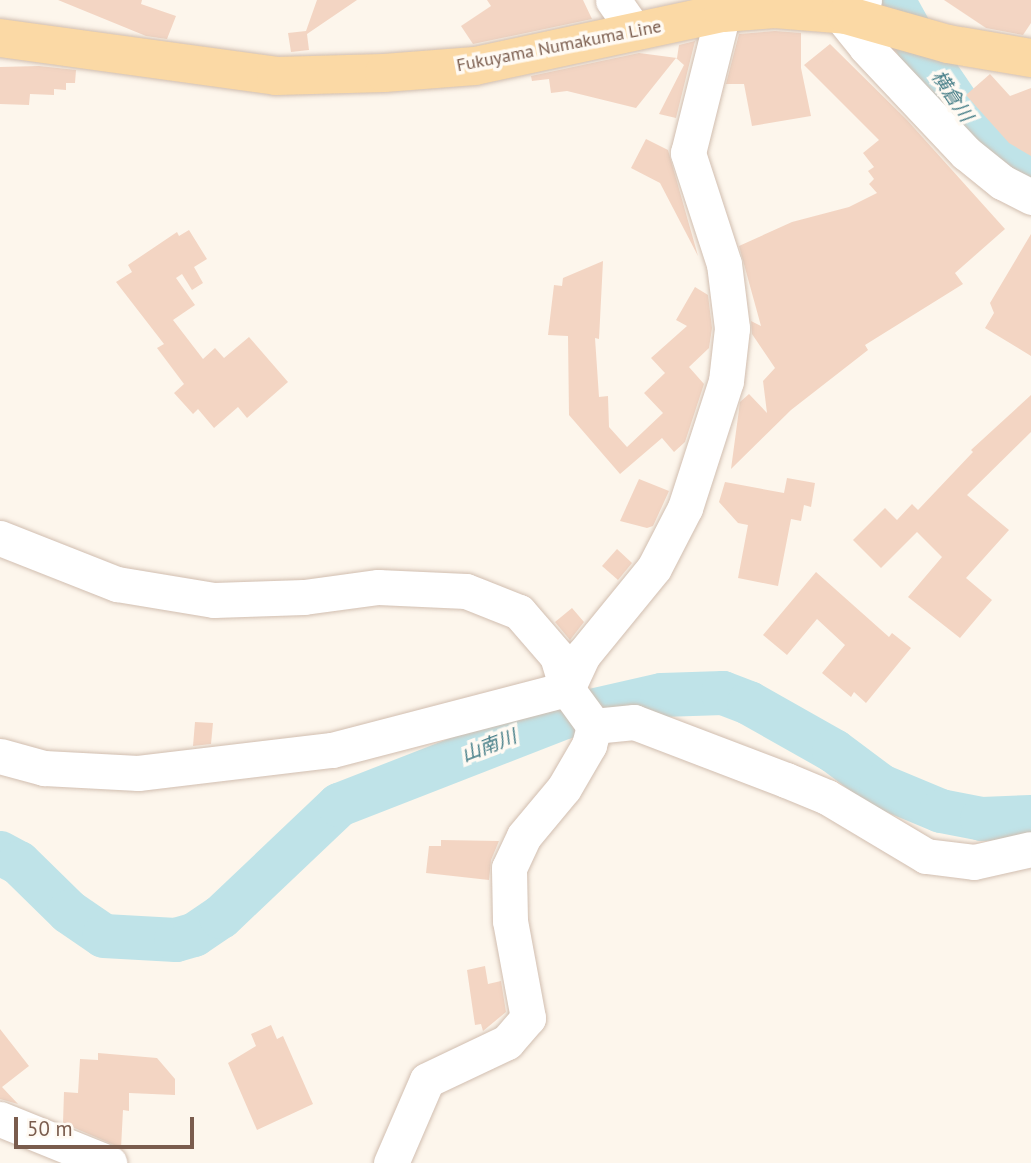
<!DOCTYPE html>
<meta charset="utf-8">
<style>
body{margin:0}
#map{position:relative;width:1031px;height:1163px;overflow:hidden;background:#fdf6ec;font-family:"PT Sans","Noto Sans JP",sans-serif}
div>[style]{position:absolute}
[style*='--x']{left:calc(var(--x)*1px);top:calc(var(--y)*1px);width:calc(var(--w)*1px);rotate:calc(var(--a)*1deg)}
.river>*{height:44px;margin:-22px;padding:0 22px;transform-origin:22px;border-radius:22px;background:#bfe3e8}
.building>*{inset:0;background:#f3d5c3}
.roads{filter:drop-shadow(0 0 2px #d1beb0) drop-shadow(0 0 2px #d1beb0)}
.minor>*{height:35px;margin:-17.5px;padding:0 17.5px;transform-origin:17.5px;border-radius:17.5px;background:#fff}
.major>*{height:38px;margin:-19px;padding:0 19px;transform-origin:19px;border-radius:19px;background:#fbd9a5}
span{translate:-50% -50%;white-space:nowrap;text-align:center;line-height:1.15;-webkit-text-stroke:7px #fffaf3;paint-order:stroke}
.street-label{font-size:18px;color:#7a5c4d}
.water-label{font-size:19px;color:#437c86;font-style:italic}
.scale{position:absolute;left:14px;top:1117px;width:180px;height:32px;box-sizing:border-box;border:4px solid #7a5c4d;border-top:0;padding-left:9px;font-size:21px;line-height:24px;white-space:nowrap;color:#7a5c4d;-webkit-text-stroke:5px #fffaf3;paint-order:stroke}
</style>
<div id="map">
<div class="river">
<i style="--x:893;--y:0;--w:56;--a:61.1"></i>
<i style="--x:920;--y:49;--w:110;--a:55.7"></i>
<i style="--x:982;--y:140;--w:59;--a:33.1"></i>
<i style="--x:0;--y:853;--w:21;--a:28"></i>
<i style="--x:19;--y:863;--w:70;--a:44.4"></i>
<i style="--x:69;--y:912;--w:42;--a:34.4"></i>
<i style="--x:104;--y:936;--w:72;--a:3.2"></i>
<i style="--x:176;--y:940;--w:19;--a:-16"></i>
<i style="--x:194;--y:935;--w:32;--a:-34"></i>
<i style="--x:221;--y:917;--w:163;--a:-43.5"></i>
<i style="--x:339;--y:805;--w:243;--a:-21.3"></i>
<i style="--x:565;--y:717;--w:99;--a:-12.8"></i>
<i style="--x:662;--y:695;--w:61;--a:-1.9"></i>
<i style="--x:723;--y:693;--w:28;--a:21"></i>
<i style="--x:749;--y:703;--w:98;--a:29.5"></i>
<i style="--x:834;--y:751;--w:59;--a:36.7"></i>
<i style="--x:881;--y:786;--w:65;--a:22.6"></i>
<i style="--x:941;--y:811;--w:42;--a:11"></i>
<i style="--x:982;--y:819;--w:49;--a:-2.3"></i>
</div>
<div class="building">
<i style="clip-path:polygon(58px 0,142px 0,141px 4px,176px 16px,167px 39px,146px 36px)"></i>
<i style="clip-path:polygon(317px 0,357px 0,307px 34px,309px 50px,291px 52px,288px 33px,306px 31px)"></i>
<i style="clip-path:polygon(487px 0,583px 0,592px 19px,473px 44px,461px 26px,491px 6px)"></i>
<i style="clip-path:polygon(944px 0,1031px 0,1031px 23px,1023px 35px,986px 28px)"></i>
<i style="clip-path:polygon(775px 31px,801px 33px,801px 68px,811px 116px,752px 126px,744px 84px,726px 84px,739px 34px)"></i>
<i style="clip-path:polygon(695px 41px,676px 118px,659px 114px,684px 65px,676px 58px,636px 108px,567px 91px,551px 93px,549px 79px,532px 81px,531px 76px,639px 53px,677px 58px,679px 45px)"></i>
<i style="clip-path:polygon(830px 44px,907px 120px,1005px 229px,955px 273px,963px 284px,865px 345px,868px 350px,791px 410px,731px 469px,740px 402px,749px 394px,767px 413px,763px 381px,775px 368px,752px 334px,751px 321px,761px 326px,739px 246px,792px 222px,849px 207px,877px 193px,869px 184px,874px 179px,868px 171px,874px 167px,863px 153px,879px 140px,804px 65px)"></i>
<i style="clip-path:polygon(39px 66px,76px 70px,75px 83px,66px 83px,66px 90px,54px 89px,54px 95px,30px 94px,29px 105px,0 104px,0 67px)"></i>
<i style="clip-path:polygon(990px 74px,1010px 96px,1031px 88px,1031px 156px,1009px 143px,966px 95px)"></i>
<i style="clip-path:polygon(646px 139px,668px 150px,698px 256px,660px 183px,631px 168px)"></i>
<i style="clip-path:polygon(189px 230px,207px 259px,194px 267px,203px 283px,192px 290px,182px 274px,176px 278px,195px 305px,173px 320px,203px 359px,215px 348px,224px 358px,249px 337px,288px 382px,247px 418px,238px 407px,214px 428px,198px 409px,193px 414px,174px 393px,184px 384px,157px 348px,164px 344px,116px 282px,132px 272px,128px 265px,177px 232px,179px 236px)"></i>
<i style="clip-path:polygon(1031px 234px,1031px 356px,985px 328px,994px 313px,990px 303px)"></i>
<i style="clip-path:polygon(603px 261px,599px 339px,595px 338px,599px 397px,608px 396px,609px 427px,627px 447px,663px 413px,644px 393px,665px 373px,651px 358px,687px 326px,676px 320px,695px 287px,708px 295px,712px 328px,709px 348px,689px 367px,704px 384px,685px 442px,674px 452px,662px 438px,620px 474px,569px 415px,568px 336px,548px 335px,554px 285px,562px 286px,563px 278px)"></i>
<i style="clip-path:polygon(1031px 395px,1031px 432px,967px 495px,1009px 530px,966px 578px,992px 600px,960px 638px,908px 597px,942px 557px,917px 532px,881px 568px,853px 540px,885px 508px,897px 520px,912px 504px,918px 510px,973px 452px,971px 450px)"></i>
<i style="clip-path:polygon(787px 478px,815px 483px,811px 507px,804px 505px,801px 521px,791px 519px,778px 586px,738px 578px,748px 525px,738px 523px,719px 502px,725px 482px,784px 493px)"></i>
<i style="clip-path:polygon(639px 479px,669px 491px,653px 526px,647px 528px,620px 521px)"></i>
<i style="clip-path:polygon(617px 549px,632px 563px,618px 580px,602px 566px)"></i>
<i style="clip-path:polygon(816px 572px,889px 637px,892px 633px,911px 648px,866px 703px,854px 692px,851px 697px,822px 673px,845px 645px,817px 619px,787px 655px,763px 635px)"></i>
<i style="clip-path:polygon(572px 608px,584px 622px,570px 640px,555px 622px)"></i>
<i style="clip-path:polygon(195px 722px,213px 723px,211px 744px,193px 746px)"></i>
<i style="clip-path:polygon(441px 840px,499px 841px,491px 860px,489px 880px,426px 873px,429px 846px,441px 846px)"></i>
<i style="clip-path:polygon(485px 966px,488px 984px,501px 981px,506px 1012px,483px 1031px,481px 1024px,475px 1025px,467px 970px)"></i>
<i style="clip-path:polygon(271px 1025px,277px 1039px,283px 1036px,313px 1104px,257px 1130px,228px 1063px,256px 1046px,251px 1034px)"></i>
<i style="clip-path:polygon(0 1029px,29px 1066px,2px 1087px,18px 1104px,0 1099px)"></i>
<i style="clip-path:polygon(98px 1053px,157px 1058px,175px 1079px,175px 1095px,129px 1093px,129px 1111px,123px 1110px,121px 1148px,63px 1123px,64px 1092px,78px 1093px,80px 1059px,98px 1060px)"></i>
</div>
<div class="roads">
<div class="minor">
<i style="--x:613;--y:0;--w:38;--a:55"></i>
<i style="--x:864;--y:0;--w:28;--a:142"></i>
<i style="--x:842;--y:17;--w:38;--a:51"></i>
<i style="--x:866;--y:47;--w:146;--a:46.7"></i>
<i style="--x:966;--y:153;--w:46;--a:38.9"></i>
<i style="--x:1002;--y:182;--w:33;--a:27"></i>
<i style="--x:0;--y:538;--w:126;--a:21.5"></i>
<i style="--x:117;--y:584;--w:98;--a:9.4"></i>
<i style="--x:214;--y:600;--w:90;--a:-1.9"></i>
<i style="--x:304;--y:597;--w:75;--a:-7.7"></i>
<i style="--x:378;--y:587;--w:88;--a:2.6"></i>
<i style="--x:466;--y:591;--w:57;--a:21.6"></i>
<i style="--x:519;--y:612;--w:58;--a:49.2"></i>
<i style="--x:557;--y:656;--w:34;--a:73"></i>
<i style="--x:567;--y:689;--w:46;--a:53.9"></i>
<i style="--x:594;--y:726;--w:40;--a:-5.7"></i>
<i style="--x:634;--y:722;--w:163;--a:20.9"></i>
<i style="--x:786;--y:780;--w:44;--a:22.5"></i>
<i style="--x:827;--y:797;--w:115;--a:30.8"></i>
<i style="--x:926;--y:856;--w:48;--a:7.1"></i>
<i style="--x:974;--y:862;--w:58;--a:-12.8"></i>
<i style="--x:0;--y:756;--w:46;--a:15.3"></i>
<i style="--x:44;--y:768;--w:94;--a:3"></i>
<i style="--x:138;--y:773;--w:195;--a:-6.8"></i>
<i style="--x:332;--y:750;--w:243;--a:-14.6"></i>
<i style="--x:567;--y:689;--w:38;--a:-65"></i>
<i style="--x:583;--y:655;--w:112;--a:-50.8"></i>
<i style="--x:654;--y:568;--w:68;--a:-62.7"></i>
<i style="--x:685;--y:508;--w:133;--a:-72.1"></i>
<i style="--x:726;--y:381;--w:53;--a:-83.5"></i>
<i style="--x:732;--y:328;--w:64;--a:-97.1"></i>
<i style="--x:724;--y:264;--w:117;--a:-108"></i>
<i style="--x:688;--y:153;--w:144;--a:-76"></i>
<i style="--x:0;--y:1119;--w:118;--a:22"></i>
<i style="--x:391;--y:1163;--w:90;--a:-66.6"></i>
<i style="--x:427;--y:1080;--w:89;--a:-25.4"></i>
<i style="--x:507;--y:1042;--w:32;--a:-49"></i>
<i style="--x:528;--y:1018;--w:99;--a:-100.5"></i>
<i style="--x:510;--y:921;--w:53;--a:-91.1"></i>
<i style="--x:509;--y:868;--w:35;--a:-65"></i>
<i style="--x:524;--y:836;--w:62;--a:-50.2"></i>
<i style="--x:564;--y:788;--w:50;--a:-59.8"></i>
<i style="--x:589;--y:745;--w:20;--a:-75"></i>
</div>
<div class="major">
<i style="--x:0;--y:38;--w:279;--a:7.8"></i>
<i style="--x:276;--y:76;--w:108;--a:-1.6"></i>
<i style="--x:384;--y:73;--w:91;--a:-4.4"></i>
<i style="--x:475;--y:66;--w:254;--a:-12.1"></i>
<i style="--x:723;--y:13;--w:52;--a:-4.4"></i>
<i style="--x:775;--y:9;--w:71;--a:4.8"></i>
<i style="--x:846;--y:15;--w:106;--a:15.9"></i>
<i style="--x:948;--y:44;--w:84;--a:9.6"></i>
</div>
</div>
<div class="street-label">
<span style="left:559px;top:46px;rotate:-11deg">Fukuyama Numakuma Line</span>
</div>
<div class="water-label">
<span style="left:952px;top:96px;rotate:56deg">横倉川</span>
<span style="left:489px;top:746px;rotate:-21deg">山南川</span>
</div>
<div class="scale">50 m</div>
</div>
